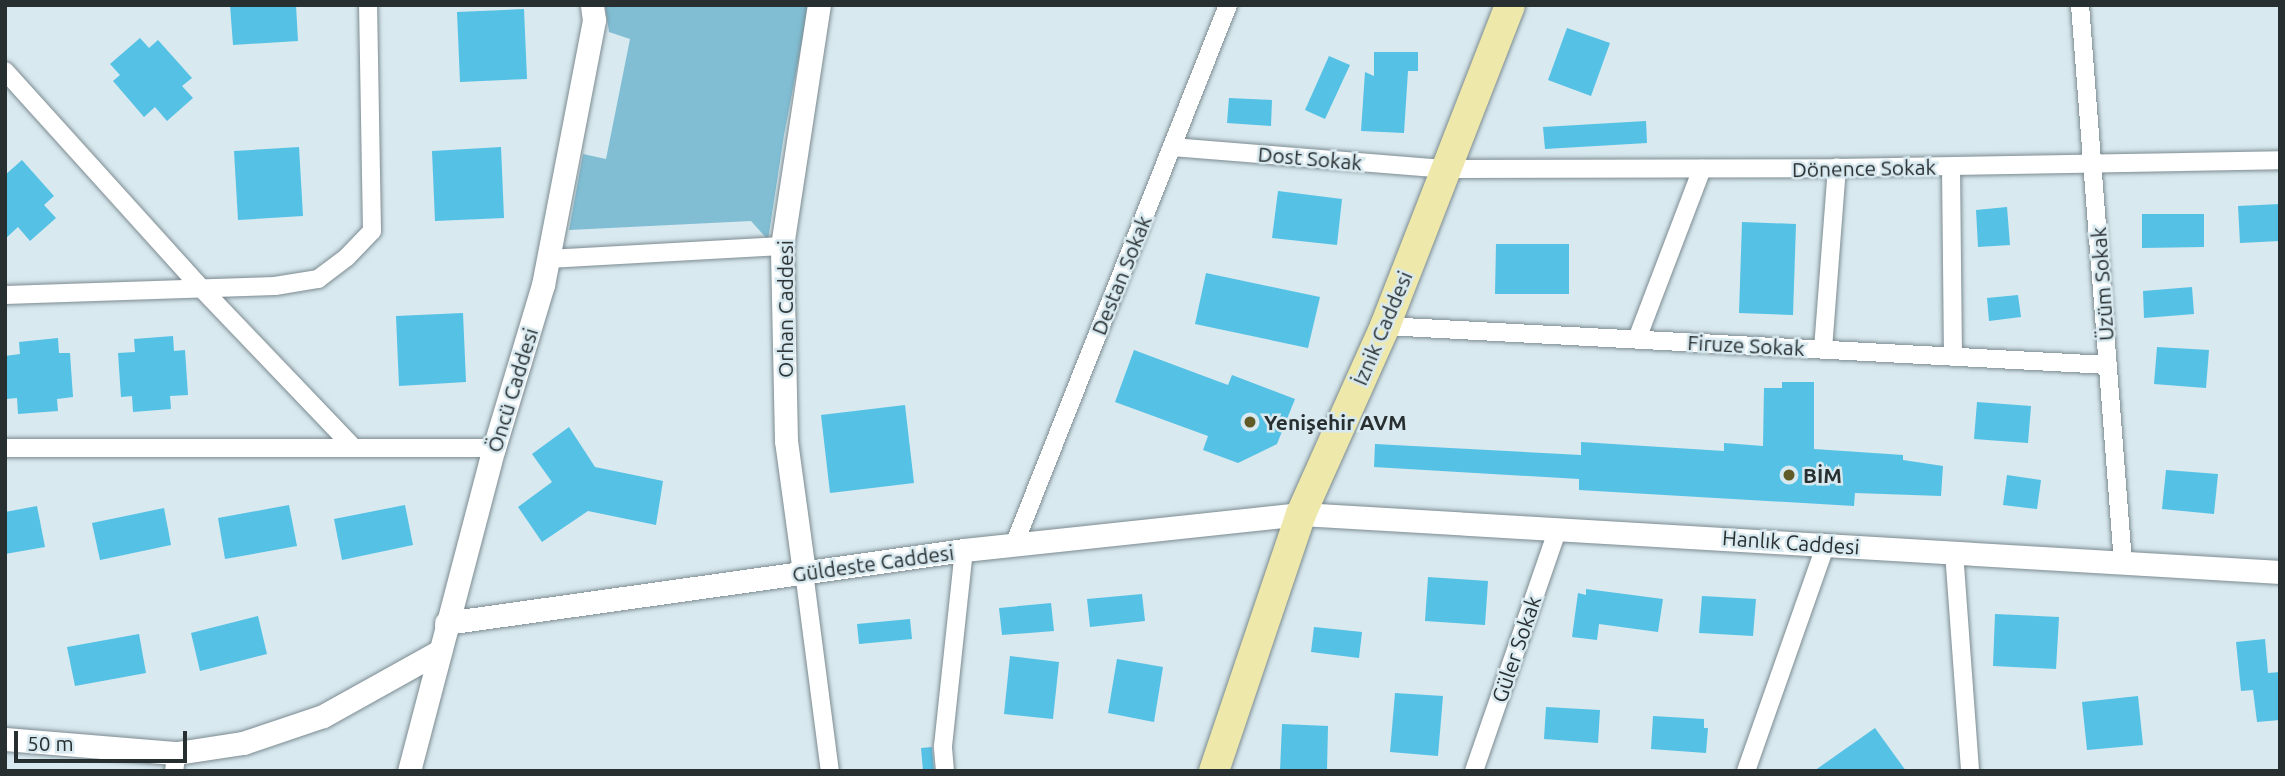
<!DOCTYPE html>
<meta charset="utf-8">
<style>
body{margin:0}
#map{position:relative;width:2285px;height:776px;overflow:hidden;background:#d8e9ef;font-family:Ubuntu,sans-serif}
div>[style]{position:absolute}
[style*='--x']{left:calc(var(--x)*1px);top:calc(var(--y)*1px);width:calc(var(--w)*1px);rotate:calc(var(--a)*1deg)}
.green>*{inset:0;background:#81bed4}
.building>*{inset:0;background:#55c1e5}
.roads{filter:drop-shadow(0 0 2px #7c8b91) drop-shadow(0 0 2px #7c8b91)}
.minor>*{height:18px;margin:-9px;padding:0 9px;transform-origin:9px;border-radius:9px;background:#fff}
.tertiary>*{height:23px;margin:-11.5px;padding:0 11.5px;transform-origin:11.5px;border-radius:11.5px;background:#fff}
.primary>*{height:30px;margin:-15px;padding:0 15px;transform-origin:15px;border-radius:15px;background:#eee8ab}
.dots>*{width:19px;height:19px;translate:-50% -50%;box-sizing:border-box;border:4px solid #d8e9ef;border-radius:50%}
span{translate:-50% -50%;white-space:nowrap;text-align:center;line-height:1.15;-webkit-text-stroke:5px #d8e9ef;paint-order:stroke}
.street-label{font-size:21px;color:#282f31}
.poi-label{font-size:21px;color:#282f31;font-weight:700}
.left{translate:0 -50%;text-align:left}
.frame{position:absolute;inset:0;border:7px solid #282f31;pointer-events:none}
.scale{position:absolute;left:14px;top:731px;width:173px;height:32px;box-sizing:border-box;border:4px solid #282f31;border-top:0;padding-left:9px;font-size:21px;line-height:24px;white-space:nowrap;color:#282f31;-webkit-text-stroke:5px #d8e9ef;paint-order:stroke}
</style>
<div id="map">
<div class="green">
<i style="clip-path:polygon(605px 5px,809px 5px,784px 135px,768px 240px,751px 221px,569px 230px,583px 154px,606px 159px,630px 39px,609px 32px)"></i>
</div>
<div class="building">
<i style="clip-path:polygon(230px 5px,296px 5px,298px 41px,233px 45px)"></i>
<i style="clip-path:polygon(524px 9px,527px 79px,460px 82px,457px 12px)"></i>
<i style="clip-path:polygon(1567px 28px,1610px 43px,1591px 96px,1548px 80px)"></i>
<i style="clip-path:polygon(140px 38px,149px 48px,158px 40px,192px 78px,182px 86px,193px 98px,167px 121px,155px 107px,144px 117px,113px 81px,120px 75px,110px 64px)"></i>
<i style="clip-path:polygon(1374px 52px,1418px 52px,1418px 71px,1408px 71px,1404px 133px,1361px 131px,1365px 72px,1374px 76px)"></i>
<i style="clip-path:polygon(1329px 56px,1350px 65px,1325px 119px,1305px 110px)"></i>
<i style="clip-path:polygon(1229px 98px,1272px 100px,1271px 126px,1227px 123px)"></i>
<i style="clip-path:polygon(1646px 121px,1647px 143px,1545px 149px,1543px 127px)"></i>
<i style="clip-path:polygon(299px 147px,303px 216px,238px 220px,234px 151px)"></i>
<i style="clip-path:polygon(501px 147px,504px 218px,435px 221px,432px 151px)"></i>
<i style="clip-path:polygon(22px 160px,54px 196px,44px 205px,56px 218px,30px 241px,18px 227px,5px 239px,5px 175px)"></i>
<i style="clip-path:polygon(1278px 191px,1342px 199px,1337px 245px,1272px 238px)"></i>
<i style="clip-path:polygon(2280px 204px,2280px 241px,2240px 243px,2238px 206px)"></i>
<i style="clip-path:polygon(2007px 207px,2010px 245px,1978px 247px,1976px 210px)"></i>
<i style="clip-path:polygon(2142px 214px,2204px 214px,2204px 247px,2142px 248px)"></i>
<i style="clip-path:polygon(1742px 222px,1796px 224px,1793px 315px,1739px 313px)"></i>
<i style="clip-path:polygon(1496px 244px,1569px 244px,1569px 294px,1495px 294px)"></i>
<i style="clip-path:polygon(1206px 273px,1320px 297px,1308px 348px,1195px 324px)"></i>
<i style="clip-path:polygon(2192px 287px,2194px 314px,2144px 318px,2143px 291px)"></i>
<i style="clip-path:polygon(2018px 295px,2021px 317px,1989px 321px,1987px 298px)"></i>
<i style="clip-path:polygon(463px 313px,466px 382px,399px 386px,396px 316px)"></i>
<i style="clip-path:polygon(173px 336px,174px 351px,185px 350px,188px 395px,170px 396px,171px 409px,133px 412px,132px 396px,121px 397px,118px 353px,135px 352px,134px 339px)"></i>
<i style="clip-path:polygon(58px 338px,59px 353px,70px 353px,73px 397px,57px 399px,58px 411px,18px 414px,17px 398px,6px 399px,5px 356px,20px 354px,19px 342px)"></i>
<i style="clip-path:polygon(2157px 347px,2209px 350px,2206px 388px,2154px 384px)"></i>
<i style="clip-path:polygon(1134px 350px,1228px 385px,1232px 375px,1295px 399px,1277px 444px,1238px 463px,1203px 450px,1208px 436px,1115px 402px)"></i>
<i style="clip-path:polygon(1782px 382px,1814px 382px,1814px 449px,1903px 455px,1903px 460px,1943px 466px,1941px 496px,1855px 493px,1854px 506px,1579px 490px,1579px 479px,1374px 467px,1375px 444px,1581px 455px,1581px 442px,1724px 451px,1724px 443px,1763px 446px,1764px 388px,1782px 388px)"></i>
<i style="clip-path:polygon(1977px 402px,2031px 406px,2028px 443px,1974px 439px)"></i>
<i style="clip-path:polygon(905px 405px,914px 483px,830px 493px,821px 415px)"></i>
<i style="clip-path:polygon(569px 427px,595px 467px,663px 481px,656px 525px,588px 511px,542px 542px,518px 507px,552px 482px,532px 454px)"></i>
<i style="clip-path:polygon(2166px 470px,2218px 474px,2214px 514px,2162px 509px)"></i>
<i style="clip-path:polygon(2007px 475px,2041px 480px,2037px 509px,2003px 505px)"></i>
<i style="clip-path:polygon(289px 505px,297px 546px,225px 559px,218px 518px)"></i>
<i style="clip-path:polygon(405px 505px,413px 545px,342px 560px,334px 519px)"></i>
<i style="clip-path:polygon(37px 506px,45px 547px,5px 554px,5px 512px)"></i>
<i style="clip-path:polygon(164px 508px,171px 545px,100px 560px,92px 523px)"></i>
<i style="clip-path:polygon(1428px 577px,1488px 581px,1485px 625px,1425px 621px)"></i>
<i style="clip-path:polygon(1586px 589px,1663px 599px,1658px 632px,1599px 624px,1597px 640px,1572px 637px,1578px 593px,1586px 595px)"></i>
<i style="clip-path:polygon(1142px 594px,1145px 621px,1090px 627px,1087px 599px)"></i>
<i style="clip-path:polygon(1702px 596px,1756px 599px,1753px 636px,1699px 633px)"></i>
<i style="clip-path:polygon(1051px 603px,1054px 631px,1002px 635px,999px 608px)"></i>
<i style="clip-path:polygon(1995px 614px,2059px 617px,2056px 669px,1993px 666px)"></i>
<i style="clip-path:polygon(258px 616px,267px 654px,200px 671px,191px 633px)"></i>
<i style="clip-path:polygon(910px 619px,912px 639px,859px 644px,857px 624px)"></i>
<i style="clip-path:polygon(1314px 627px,1362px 632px,1359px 658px,1311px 652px)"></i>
<i style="clip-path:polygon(139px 634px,146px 673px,75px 686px,67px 647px)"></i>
<i style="clip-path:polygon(2265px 639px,2268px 673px,2280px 672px,2280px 720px,2257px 722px,2253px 690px,2241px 691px,2236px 642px)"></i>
<i style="clip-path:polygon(1010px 656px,1059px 662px,1053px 719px,1004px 714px)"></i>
<i style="clip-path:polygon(1117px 659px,1163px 667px,1154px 722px,1108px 713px)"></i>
<i style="clip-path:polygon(1395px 693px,1443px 696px,1438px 756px,1390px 752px)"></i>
<i style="clip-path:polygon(2138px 696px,2143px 745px,2087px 750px,2082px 702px)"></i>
<i style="clip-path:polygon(1546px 707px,1600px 710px,1598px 743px,1544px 739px)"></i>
<i style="clip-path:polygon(1653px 716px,1704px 719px,1704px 728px,1708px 728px,1706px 753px,1651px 749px)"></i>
<i style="clip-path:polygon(1282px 724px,1328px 726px,1327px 771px,1280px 771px)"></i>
<i style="clip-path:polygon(1875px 728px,1906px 771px,1814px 771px)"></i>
<i style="clip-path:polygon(932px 747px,934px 771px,923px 771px,921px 748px)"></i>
</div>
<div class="roads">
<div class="minor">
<i style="--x:2080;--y:5;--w:559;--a:85.59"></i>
<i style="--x:5;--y:71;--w:295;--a:47.9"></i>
<i style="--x:203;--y:290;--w:217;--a:46.3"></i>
<i style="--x:1172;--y:147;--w:276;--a:4.6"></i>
<i style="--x:1447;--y:169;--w:390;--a:-0.1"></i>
<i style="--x:1837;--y:168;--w:443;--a:-1"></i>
<i style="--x:1951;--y:167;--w:190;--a:89.4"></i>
<i style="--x:548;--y:259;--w:234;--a:-3.2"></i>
<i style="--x:5;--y:295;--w:270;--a:-1.9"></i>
<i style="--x:275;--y:286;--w:44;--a:-9.2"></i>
<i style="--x:318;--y:279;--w:36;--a:-37"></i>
<i style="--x:347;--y:257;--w:36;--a:-46"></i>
<i style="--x:372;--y:231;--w:226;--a:-91"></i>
<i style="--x:1385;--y:326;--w:724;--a:3.09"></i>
<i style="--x:1637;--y:339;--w:182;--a:-69.1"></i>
<i style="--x:1823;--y:349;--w:182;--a:-85.6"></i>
<i style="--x:5;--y:448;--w:489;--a:0"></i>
<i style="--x:1014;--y:545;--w:581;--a:-68.38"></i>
<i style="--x:1954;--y:552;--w:220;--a:85.8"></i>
<i style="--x:804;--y:572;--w:201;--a:82.6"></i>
<i style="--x:174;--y:771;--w:18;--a:-81"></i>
<i style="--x:945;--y:771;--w:25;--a:-95"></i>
<i style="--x:943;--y:746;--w:197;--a:-83.9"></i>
<i style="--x:1474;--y:771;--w:257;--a:-70.9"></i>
<i style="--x:1746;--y:771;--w:241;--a:-70.6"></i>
</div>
<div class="tertiary">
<i style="--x:804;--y:572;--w:132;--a:-97.8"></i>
<i style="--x:786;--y:441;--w:195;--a:-91.2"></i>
<i style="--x:782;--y:246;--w:244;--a:-81.3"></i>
<i style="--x:446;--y:623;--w:523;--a:-8.02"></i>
<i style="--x:964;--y:550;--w:339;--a:-6.1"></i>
<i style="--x:1301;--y:514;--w:981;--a:3.39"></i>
<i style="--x:5;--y:739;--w:173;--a:4.7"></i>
<i style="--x:177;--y:753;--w:67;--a:-8.6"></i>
<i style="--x:243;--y:743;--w:84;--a:-18.6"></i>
<i style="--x:323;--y:716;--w:134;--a:-29.1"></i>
<i style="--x:409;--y:771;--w:334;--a:-75.3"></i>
<i style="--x:494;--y:448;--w:170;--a:-73.3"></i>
<i style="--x:543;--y:285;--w:270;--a:-79.1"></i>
<i style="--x:594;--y:20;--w:15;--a:-98"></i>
</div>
<div class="primary">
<i style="--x:1214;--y:771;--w:271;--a:-71.3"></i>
<i style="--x:1301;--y:514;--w:206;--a:-65.9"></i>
<i style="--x:1385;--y:326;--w:344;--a:-68.7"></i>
</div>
</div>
<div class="dots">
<i style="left:1250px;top:422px;background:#605b27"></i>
<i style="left:1789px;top:475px;background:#605b27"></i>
</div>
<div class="street-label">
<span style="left:1310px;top:158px;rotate:5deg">Dost Sokak</span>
<span style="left:1864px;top:168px;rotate:-1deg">Dönence Sokak</span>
<span style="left:1121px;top:275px;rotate:-68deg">Destan Sokak</span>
<span style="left:2102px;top:284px;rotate:-94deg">Üzüm Sokak</span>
<span style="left:785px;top:309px;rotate:-90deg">Orhan Caddesi</span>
<span style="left:1382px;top:328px;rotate:-67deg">İznik Caddesi</span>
<span style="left:1746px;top:345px;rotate:3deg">Firuze Sokak</span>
<span style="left:512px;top:390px;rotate:-73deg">Öncü Caddesi</span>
<span style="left:1791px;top:542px;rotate:4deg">Hanlık Caddesi</span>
<span style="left:873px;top:563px;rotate:-8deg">Güldeste Caddesi</span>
<span style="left:1516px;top:649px;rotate:-71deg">Güler Sokak</span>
</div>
<div class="poi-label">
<span class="left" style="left:1264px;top:422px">Yenişehir AVM</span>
<span class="left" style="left:1803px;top:475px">BİM</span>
</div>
<div class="frame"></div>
<div class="scale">50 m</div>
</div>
